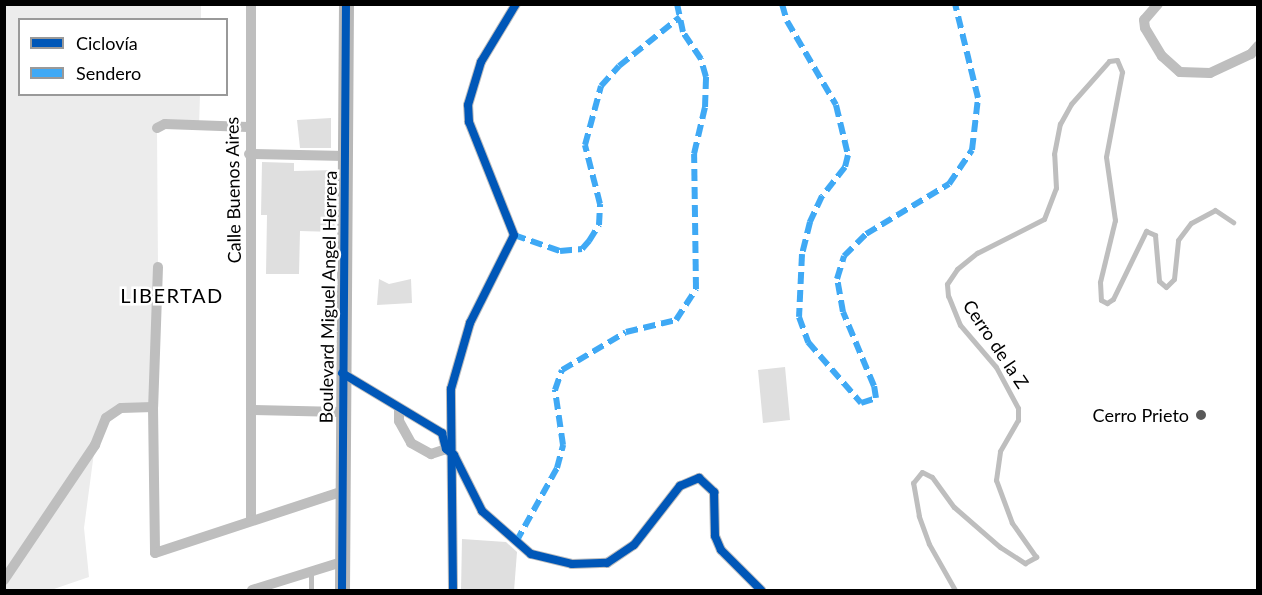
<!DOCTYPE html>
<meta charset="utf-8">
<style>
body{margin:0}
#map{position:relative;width:1262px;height:595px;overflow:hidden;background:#fff;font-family:Lato,sans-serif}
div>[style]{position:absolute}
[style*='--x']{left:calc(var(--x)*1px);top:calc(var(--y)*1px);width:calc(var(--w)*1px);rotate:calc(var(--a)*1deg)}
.green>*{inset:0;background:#ececec}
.building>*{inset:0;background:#dfdfdf}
.lane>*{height:5px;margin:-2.5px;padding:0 2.5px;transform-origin:2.5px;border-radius:2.5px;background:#bebebe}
.street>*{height:10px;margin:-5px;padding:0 5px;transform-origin:5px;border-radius:5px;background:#bebebe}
.secondary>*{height:15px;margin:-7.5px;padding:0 7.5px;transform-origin:7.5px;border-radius:7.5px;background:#b8b8b8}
.quiet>*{height:6px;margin-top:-3px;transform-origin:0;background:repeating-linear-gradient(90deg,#3fa9f5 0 12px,transparent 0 18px)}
.cycleway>*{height:8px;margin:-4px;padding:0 4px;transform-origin:4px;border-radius:4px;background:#0057b8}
.dots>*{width:16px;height:16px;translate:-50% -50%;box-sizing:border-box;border:3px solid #fff;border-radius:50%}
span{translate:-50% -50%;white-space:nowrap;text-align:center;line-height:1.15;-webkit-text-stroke:5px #fff;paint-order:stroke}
.street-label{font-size:18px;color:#000}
.poi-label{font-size:18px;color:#000}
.right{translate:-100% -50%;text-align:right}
.neighbourhood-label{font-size:20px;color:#000;letter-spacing:1.5px}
.frame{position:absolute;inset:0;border:6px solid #000;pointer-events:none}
.legend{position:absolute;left:18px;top:18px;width:210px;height:78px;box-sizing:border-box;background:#fff;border:2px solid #999;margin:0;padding:8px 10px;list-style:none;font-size:18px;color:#000}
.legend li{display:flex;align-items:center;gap:12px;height:30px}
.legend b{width:30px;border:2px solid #999}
</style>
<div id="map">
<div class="green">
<i style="clip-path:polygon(4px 5px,201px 5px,201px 19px,20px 20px,20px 94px,200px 95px,199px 126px,157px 128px,158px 267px,153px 407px,115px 410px,95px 445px,84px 528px,89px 577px,51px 590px,5px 590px)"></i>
</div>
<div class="building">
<i style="clip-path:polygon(331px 118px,331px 148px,300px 148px,297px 120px)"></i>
<i style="clip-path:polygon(262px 162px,294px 163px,294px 171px,335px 170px,330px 197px,333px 197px,335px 232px,300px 231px,299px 274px,266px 274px,267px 215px,261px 215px)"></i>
<i style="clip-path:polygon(379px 279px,389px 284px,411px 279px,412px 303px,377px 305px)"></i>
<i style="clip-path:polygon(785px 367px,790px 420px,763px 423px,758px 370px)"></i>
<i style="clip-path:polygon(462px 539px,506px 542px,517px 552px,514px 591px,461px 591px)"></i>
</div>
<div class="lane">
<i style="--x:311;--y:572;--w:18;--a:90"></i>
<i style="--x:955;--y:590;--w:53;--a:-119.5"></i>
<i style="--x:929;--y:544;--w:30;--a:-110"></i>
<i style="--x:919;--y:516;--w:34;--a:-100"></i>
<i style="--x:913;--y:483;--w:14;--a:-51"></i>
<i style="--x:922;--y:472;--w:11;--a:27"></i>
<i style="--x:932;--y:477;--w:37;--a:54"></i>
<i style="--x:954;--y:507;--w:61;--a:41"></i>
<i style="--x:1000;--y:547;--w:30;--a:33"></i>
<i style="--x:1025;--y:563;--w:13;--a:-29"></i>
<i style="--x:1036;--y:557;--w:42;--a:-125.2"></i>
<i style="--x:1012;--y:523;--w:46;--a:-110.4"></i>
<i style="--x:996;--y:480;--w:29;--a:-82"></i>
<i style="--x:1000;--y:451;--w:36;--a:-60"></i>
<i style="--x:1018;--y:420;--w:12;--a:-90"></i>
<i style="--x:1018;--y:408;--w:47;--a:-118.2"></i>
<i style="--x:996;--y:367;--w:55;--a:-130.6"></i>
<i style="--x:960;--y:325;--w:31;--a:-112"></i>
<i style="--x:948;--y:296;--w:12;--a:-95"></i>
<i style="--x:947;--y:284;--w:18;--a:-56"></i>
<i style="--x:957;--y:269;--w:26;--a:-39"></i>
<i style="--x:977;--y:253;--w:75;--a:-26.9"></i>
<i style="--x:1044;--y:219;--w:33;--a:-69"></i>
<i style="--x:1056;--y:188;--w:34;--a:-93"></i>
<i style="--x:1054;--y:154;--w:31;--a:-79"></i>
<i style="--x:1060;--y:124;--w:23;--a:-61"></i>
<i style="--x:1071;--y:104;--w:57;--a:-48.5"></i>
<i style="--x:1109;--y:61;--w:8;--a:-7"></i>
<i style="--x:1117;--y:60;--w:13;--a:67"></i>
<i style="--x:1122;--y:72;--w:86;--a:100.7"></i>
<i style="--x:1106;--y:157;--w:64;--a:81.9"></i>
<i style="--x:1115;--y:220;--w:64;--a:103.6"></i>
<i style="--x:1100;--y:282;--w:18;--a:87"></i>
<i style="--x:1101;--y:300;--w:7;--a:27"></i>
<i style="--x:1107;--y:303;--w:7;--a:-34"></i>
<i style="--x:1113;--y:299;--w:76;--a:-64.1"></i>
<i style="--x:1146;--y:231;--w:10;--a:24"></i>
<i style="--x:1155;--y:235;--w:46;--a:85"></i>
<i style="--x:1159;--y:281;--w:9;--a:41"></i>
<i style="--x:1166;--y:287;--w:11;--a:-45"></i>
<i style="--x:1174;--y:279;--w:39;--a:-84"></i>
<i style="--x:1178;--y:240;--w:21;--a:-53"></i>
<i style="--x:1191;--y:223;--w:27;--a:-28"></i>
<i style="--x:1215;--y:210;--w:22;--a:34"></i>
</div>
<div class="street">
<i style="--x:251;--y:4;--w:514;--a:90"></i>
<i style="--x:1158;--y:4;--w:21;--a:131"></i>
<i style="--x:1144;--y:20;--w:8;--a:83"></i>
<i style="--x:1145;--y:28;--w:33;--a:59"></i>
<i style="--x:1162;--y:56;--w:24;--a:42"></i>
<i style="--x:1180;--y:72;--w:30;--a:2"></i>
<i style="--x:1210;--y:73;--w:45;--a:-24.9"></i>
<i style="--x:1251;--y:54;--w:11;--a:-49"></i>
<i style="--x:157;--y:128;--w:9;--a:-27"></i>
<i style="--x:165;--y:124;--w:83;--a:2.1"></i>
<i style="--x:249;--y:154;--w:96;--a:1.2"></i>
<i style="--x:158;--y:267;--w:140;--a:92"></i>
<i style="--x:153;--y:407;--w:146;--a:89.2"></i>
<i style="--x:155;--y:553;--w:196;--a:-18.2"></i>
<i style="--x:342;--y:373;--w:117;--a:31"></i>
<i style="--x:442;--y:433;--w:16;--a:76"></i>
<i style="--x:446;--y:449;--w:10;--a:37"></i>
<i style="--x:454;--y:455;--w:63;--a:63.4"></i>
<i style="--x:482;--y:511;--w:65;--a:41.3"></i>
<i style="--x:531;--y:554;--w:42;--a:13.7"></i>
<i style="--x:572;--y:564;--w:35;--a:-2"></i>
<i style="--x:607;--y:563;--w:32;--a:-34"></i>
<i style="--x:634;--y:545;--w:75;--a:-52.1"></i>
<i style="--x:680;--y:486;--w:21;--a:-23"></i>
<i style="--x:699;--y:478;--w:21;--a:43"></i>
<i style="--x:714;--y:492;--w:44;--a:88.7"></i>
<i style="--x:715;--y:536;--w:15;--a:67"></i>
<i style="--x:721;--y:550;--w:57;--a:45"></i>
<i style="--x:251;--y:410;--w:91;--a:1.3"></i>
<i style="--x:399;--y:411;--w:10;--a:90"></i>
<i style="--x:399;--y:421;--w:25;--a:61"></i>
<i style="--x:411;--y:443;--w:23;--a:29"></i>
<i style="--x:431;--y:454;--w:16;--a:-18"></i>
<i style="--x:4;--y:580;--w:163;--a:-56"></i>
<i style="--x:95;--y:445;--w:29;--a:-68"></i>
<i style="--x:106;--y:418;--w:18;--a:-34"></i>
<i style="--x:121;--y:408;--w:32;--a:-2"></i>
<i style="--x:252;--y:590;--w:94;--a:-17.3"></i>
<i style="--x:453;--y:590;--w:201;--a:-90.6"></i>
<i style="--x:451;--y:389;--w:69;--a:-73.9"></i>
<i style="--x:470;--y:323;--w:98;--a:-63.4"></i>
<i style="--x:514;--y:235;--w:122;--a:-111.7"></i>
<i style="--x:469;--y:122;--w:17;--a:-93"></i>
<i style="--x:468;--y:105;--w:45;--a:-73.2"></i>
<i style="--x:481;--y:62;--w:68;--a:-58.9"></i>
</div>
<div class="secondary">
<i style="--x:342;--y:590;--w:586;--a:-89.61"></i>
</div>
<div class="quiet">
<i style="--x:782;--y:4;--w:18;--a:74"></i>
<i style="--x:787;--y:21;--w:97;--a:59.7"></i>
<i style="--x:836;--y:105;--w:51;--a:76.5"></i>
<i style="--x:848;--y:155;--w:12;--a:104"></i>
<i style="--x:845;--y:167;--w:37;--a:128"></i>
<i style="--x:822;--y:196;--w:29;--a:115"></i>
<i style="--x:810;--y:222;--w:33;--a:104"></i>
<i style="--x:802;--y:254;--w:63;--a:92.7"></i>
<i style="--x:799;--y:317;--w:27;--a:70"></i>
<i style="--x:808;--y:342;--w:81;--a:49"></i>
<i style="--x:861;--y:403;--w:16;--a:-18"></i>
<i style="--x:876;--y:398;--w:12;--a:-99"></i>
<i style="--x:874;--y:386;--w:80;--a:-112.7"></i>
<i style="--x:843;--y:312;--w:34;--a:-100"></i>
<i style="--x:837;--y:279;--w:24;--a:-73"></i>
<i style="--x:844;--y:256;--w:31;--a:-45"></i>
<i style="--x:866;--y:234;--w:97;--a:-31.1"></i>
<i style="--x:949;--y:184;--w:41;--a:-55.9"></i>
<i style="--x:972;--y:150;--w:52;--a:-83.4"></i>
<i style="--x:978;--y:98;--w:97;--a:-103.7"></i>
<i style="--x:514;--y:235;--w:49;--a:19.2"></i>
<i style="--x:560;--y:251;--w:22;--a:-5"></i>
<i style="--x:582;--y:249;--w:11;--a:-49"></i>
<i style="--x:589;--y:241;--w:19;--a:-58"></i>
<i style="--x:599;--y:225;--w:21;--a:-87"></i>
<i style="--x:600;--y:204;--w:61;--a:-104.3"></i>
<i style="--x:585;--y:145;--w:61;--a:-74.8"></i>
<i style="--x:601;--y:86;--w:27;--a:-48"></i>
<i style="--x:619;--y:66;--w:78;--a:-38.8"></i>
<i style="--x:516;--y:542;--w:85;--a:-61"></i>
<i style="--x:557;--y:468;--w:24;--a:-75"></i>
<i style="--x:563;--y:445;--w:56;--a:-98.3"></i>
<i style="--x:555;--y:390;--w:21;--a:-71"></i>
<i style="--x:562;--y:370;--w:74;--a:-30.7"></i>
<i style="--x:626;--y:332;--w:51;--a:-13.5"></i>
<i style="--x:676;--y:320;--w:37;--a:-57"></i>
<i style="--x:696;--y:289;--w:135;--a:-90.8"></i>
<i style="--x:694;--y:154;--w:48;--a:-76.8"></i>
<i style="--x:705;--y:107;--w:30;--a:-88"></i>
<i style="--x:706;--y:77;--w:19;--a:-106"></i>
<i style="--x:701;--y:59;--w:32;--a:-124"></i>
<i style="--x:683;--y:32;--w:29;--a:-102"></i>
</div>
<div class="cycleway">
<i style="--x:342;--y:373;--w:117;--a:31"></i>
<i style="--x:442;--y:433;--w:16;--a:76"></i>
<i style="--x:446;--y:449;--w:10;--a:37"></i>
<i style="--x:454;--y:455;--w:63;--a:63.4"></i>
<i style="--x:482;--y:511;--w:65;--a:41.3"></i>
<i style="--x:531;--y:554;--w:42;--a:13.7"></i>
<i style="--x:572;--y:564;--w:35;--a:-2"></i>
<i style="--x:607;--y:563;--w:32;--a:-34"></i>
<i style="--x:634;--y:545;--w:75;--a:-52.1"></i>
<i style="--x:680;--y:486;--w:21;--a:-23"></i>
<i style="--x:699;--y:478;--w:21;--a:43"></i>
<i style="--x:714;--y:492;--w:44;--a:88.7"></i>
<i style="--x:715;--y:536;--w:15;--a:67"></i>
<i style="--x:721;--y:550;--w:57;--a:45"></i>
<i style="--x:342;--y:590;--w:586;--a:-89.61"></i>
<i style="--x:453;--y:590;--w:201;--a:-90.6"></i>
<i style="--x:451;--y:389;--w:69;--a:-73.9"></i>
<i style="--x:470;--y:323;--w:98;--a:-63.4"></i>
<i style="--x:514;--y:235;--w:122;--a:-111.7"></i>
<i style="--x:469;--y:122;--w:17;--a:-93"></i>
<i style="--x:468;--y:105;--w:45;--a:-73.2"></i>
<i style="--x:481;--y:62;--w:68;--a:-58.9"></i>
</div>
<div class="dots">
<i style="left:1201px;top:415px;background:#595959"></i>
</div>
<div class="street-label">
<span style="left:233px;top:190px;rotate:-91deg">Calle Buenos Aires</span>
<span style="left:328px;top:297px;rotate:-89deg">Boulevard Miguel Angel Herrera</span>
<span style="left:996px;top:344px;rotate:56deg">Cerro de la Z</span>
</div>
<div class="poi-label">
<span class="right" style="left:1189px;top:415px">Cerro Prieto</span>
</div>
<div class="neighbourhood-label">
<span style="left:172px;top:295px">LIBERTAD</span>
</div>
<div class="frame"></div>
<ul class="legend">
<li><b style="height:8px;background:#0057b8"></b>Ciclovía</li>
<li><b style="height:8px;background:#3fa9f5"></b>Sendero</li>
</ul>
</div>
